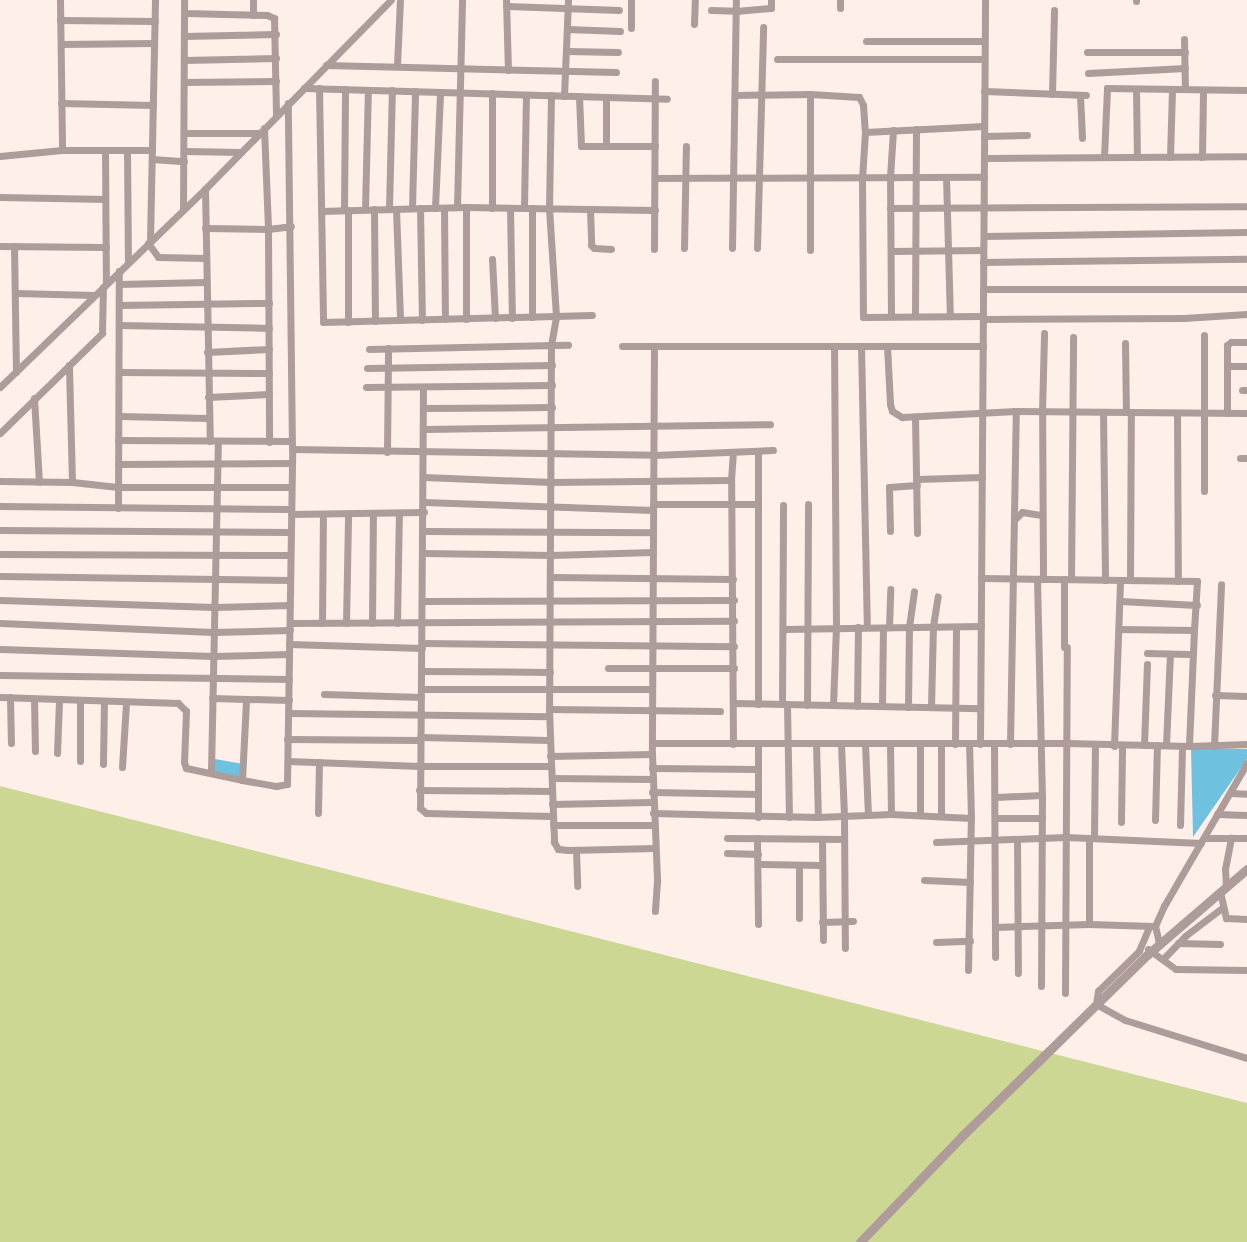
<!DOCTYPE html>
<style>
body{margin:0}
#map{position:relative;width:1247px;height:1242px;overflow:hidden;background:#feefe9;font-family:Figtree,sans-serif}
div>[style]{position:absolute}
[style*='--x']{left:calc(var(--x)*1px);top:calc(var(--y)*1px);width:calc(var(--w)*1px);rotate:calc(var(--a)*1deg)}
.green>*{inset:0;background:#cbd793}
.water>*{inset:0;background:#6fc1e0}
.minor>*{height:7px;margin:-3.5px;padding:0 3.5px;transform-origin:3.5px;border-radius:3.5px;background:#ad9c9a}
.tertiary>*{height:9px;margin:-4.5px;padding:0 4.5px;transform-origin:4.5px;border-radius:4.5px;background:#ad9c9a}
span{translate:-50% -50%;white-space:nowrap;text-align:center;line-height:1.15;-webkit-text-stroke:3px #feefe9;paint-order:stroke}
</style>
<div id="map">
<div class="green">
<i style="clip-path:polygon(0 786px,1247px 1103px,1247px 1242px,0 1242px)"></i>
</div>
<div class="water">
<i style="clip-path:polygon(1191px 748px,1247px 749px,1247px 759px,1193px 837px)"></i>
<i style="clip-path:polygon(215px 759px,243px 764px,239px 782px,212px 773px)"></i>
</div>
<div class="minor">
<i style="--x:60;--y:0;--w:150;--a:89.2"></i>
<i style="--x:253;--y:0;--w:15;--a:90"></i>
<i style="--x:506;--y:0;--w:70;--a:88.4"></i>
<i style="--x:1136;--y:0;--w:1;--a:90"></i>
<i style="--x:506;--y:6;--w:113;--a:2"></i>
<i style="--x:840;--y:8;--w:8;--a:-90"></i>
<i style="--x:711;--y:10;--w:25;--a:2"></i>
<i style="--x:736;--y:11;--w:35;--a:-5"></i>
<i style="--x:771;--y:8;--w:8;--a:-90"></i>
<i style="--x:184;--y:13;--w:83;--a:1.4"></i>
<i style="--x:267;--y:15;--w:8;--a:23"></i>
<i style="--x:274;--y:18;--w:97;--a:88.8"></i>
<i style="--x:60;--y:20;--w:95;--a:0.6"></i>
<i style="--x:694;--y:24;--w:24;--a:-88"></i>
<i style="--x:631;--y:28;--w:28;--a:-90"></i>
<i style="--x:567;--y:29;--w:53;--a:2.2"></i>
<i style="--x:184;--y:36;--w:92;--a:-1.2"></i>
<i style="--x:1184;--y:39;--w:50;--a:88.9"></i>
<i style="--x:866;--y:41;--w:118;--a:0"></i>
<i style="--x:61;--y:44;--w:93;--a:-0.6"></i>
<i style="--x:566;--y:51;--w:52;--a:1.1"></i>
<i style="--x:1087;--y:52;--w:98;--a:0"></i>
<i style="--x:777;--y:59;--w:207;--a:0"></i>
<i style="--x:184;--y:60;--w:92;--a:-1.2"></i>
<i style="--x:326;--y:65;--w:290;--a:1.4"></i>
<i style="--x:397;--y:65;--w:65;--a:-87.4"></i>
<i style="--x:1088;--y:73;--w:97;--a:-3"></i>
<i style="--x:184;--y:82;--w:92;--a:-0.6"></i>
<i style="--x:304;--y:88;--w:363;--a:1.7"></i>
<i style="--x:319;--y:88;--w:234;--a:89"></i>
<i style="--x:323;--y:322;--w:269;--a:-1.5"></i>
<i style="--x:1136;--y:89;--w:68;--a:89.2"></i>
<i style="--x:984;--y:91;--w:102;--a:2.2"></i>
<i style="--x:492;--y:93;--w:115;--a:90"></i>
<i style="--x:810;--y:94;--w:156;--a:90"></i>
<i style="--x:1052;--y:94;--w:84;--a:-88.6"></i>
<i style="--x:551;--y:95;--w:113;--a:91"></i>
<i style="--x:549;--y:208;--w:109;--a:86.3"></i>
<i style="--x:556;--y:317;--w:28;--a:100"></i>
<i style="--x:551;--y:345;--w:364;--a:90.3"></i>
<i style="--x:549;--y:709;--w:133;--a:87.8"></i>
<i style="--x:554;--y:842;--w:8;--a:60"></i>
<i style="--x:558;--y:849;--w:10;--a:6"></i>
<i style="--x:568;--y:850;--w:87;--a:-1.3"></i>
<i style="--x:735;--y:95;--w:75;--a:-0.8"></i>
<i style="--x:810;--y:94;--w:49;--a:3.5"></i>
<i style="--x:859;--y:97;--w:9;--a:63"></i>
<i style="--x:863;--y:105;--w:27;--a:86"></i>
<i style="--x:865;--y:132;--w:46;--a:93.7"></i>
<i style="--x:862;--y:178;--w:139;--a:89.6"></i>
<i style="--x:863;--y:317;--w:120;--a:-0.5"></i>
<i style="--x:1080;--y:95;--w:43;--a:87.3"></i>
<i style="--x:564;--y:96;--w:96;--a:-87.6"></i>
<i style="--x:579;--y:96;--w:50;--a:87.7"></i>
<i style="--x:581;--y:146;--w:74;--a:0"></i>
<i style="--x:606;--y:97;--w:49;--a:90"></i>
<i style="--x:61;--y:103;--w:92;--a:1.2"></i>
<i style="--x:264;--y:128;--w:101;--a:87.7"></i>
<i style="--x:268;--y:229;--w:213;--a:89.7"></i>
<i style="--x:865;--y:132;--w:119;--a:-2.9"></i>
<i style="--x:184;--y:133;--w:75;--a:0"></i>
<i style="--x:984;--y:136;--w:43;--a:-1.3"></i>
<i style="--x:127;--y:151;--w:111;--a:89.5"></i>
<i style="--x:184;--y:151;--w:57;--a:1"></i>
<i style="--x:105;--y:152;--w:132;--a:89.6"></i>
<i style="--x:0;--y:156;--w:62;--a:-5.5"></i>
<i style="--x:62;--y:150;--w:90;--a:0"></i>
<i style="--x:1104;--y:157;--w:69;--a:-87.5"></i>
<i style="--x:1107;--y:88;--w:140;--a:0.8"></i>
<i style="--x:1170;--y:157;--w:68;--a:-88.3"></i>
<i style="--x:1202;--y:157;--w:67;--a:-89.1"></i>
<i style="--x:984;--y:158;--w:263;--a:-0.4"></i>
<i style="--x:152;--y:159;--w:32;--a:4"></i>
<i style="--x:946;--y:177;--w:139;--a:88.4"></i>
<i style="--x:655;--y:178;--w:329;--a:-0.2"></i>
<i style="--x:205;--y:189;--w:252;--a:88.9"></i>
<i style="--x:0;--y:197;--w:105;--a:1.1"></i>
<i style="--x:457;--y:207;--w:207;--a:-88.6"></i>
<i style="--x:466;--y:207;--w:112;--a:90"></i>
<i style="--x:412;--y:208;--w:117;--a:-88.5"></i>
<i style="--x:420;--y:208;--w:112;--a:89"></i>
<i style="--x:435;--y:208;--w:116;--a:-87.5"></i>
<i style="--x:444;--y:208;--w:111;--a:89.5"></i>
<i style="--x:510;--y:208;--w:110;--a:89"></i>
<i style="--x:524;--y:208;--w:113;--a:-89"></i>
<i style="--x:532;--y:208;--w:109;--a:90"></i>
<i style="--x:890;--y:208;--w:357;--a:-0.3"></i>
<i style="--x:183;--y:209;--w:209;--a:-89.7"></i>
<i style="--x:365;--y:209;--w:119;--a:-88.6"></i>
<i style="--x:374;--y:209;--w:112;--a:89.5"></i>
<i style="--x:389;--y:209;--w:119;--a:-88.6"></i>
<i style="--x:396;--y:209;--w:111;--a:87.9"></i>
<i style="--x:590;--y:209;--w:36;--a:88"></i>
<i style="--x:591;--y:245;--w:4;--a:45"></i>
<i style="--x:594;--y:248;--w:17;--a:3"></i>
<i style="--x:344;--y:210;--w:121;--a:-89.5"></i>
<i style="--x:348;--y:210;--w:112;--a:90"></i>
<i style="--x:321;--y:211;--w:145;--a:-1.6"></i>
<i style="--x:466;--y:207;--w:189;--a:0.9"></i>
<i style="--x:205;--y:228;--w:63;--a:0.9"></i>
<i style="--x:268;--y:229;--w:23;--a:-7"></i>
<i style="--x:984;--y:236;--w:263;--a:-0.9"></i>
<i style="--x:150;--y:240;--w:240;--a:-88.8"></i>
<i style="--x:148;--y:243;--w:17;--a:54"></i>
<i style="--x:158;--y:257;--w:48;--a:1.2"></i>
<i style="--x:0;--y:246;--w:106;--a:0.5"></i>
<i style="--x:14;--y:246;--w:126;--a:89.1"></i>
<i style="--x:684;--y:248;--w:102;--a:-88.9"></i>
<i style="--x:732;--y:248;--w:248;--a:-89.1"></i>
<i style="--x:757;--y:248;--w:221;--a:-88.4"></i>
<i style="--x:654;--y:249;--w:168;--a:-89.7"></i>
<i style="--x:891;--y:251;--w:92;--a:-0.6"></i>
<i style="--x:492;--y:259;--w:59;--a:87.1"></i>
<i style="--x:983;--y:262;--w:264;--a:-0.7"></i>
<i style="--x:119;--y:284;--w:87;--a:-1.3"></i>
<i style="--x:983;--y:289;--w:264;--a:0"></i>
<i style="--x:15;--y:293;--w:79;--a:1.5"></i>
<i style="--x:119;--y:305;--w:150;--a:-0.8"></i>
<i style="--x:891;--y:316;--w:139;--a:-90.4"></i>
<i style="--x:890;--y:177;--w:47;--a:-86.3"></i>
<i style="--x:915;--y:316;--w:187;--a:-89.7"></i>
<i style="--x:983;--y:319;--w:201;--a:-0.3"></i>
<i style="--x:1184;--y:318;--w:63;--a:-3.6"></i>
<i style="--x:119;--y:325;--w:150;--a:1.1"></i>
<i style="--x:1125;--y:343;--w:69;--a:89.2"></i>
<i style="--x:622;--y:346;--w:361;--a:0"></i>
<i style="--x:654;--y:346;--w:408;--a:90.3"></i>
<i style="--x:652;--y:754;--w:127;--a:87.7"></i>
<i style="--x:657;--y:881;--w:30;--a:94"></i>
<i style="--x:861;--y:346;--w:281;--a:88.8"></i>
<i style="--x:887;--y:346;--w:58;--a:87"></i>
<i style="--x:890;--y:404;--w:7;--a:74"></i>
<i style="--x:892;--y:411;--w:12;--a:31"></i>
<i style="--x:902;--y:417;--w:114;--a:-3"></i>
<i style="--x:1016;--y:411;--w:231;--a:0.5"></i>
<i style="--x:369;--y:349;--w:199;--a:-1.2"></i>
<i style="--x:207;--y:352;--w:62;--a:-2.8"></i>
<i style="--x:1227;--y:366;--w:20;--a:0"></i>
<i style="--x:367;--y:368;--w:185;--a:-0.9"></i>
<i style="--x:119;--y:372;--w:150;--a:0.4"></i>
<i style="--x:0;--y:387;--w:285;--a:-44"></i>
<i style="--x:205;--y:189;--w:265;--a:-45.5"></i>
<i style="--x:366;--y:387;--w:186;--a:-0.6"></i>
<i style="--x:423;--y:388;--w:420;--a:90.4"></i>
<i style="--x:420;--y:808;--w:8;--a:40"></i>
<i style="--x:426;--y:813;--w:126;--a:1.4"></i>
<i style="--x:1242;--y:390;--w:5;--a:0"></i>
<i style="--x:208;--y:397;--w:61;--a:-2.8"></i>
<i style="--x:34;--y:398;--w:84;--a:86.6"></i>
<i style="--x:424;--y:408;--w:128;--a:-0.4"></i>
<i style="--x:1103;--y:412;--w:168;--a:89.3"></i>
<i style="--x:1177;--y:413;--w:168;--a:89.7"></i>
<i style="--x:1227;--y:413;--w:68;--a:-90"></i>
<i style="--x:1227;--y:345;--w:5;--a:-37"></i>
<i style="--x:1231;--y:342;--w:16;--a:0"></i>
<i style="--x:119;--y:416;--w:89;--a:1.3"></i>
<i style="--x:915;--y:417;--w:116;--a:89"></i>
<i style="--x:424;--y:429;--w:346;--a:-0.8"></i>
<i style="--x:0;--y:433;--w:143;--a:-44.4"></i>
<i style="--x:102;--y:333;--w:46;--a:-88.8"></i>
<i style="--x:118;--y:440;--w:173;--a:0.3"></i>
<i style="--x:292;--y:449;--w:362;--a:0.9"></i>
<i style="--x:654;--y:455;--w:119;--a:-2.4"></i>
<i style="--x:387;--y:452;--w:104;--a:-89.4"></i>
<i style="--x:1240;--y:458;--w:7;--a:0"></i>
<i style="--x:118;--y:464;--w:173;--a:-0.3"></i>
<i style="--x:424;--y:477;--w:127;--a:2.3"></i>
<i style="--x:551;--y:482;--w:180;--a:-0.6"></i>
<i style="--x:917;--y:479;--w:65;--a:-1.8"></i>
<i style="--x:0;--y:481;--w:72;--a:0.8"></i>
<i style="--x:72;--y:482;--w:117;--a:-91.5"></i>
<i style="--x:72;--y:482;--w:46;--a:6.2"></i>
<i style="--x:118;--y:487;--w:173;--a:0"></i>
<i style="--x:1204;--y:491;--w:156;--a:-90"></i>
<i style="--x:424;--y:502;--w:229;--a:2"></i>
<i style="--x:653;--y:504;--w:105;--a:0"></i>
<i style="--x:0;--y:506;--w:291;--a:0.6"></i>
<i style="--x:118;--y:508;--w:237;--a:-89.8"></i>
<i style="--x:291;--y:514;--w:133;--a:-0.9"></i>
<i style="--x:1015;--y:519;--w:10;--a:-45"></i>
<i style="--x:1022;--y:512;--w:20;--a:9"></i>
<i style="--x:0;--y:530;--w:291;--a:0.4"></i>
<i style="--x:424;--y:531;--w:229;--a:0.3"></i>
<i style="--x:890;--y:531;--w:44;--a:-91.3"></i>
<i style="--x:889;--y:487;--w:28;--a:-4"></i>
<i style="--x:423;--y:553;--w:128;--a:0.9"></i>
<i style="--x:551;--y:555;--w:102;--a:-1.7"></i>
<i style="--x:0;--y:554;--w:290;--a:0.2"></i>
<i style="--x:0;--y:576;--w:290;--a:0.8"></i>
<i style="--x:551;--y:577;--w:182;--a:0.6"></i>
<i style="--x:981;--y:578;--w:216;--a:0.8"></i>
<i style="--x:1197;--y:581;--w:49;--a:93.5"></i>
<i style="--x:1037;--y:579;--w:216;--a:88.7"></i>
<i style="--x:1042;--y:795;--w:191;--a:90.3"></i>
<i style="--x:1043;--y:579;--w:167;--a:-90.3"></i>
<i style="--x:1042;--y:412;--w:79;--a:-88.5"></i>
<i style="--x:1064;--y:579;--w:68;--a:90"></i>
<i style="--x:1071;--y:579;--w:242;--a:-89.5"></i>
<i style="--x:1130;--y:580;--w:167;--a:-89.7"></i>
<i style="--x:0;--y:600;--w:214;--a:1.9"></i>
<i style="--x:214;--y:607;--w:76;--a:-1.5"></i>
<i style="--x:422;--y:601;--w:312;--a:-0.2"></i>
<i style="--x:1120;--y:601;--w:77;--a:3"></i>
<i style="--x:0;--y:623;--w:213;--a:2.4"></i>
<i style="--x:213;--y:632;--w:77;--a:-1.5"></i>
<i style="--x:290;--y:623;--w:444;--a:-0.3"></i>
<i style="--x:322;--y:623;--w:109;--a:-89.5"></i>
<i style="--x:346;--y:623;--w:109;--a:-88.9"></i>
<i style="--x:372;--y:623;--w:110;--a:-89.5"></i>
<i style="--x:397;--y:623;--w:110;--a:-89"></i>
<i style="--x:889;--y:627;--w:38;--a:-88"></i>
<i style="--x:783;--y:629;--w:198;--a:-0.9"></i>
<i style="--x:1119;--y:629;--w:75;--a:0.8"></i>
<i style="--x:1194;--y:630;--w:116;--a:92.5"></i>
<i style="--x:422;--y:643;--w:312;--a:0.6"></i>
<i style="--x:289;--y:644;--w:133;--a:1.7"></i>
<i style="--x:0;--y:649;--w:213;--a:1.9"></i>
<i style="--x:213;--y:656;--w:76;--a:-1.5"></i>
<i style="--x:1147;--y:653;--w:41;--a:1.4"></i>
<i style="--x:608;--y:668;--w:126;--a:0"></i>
<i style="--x:421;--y:671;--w:129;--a:0.4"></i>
<i style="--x:0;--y:675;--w:289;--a:0.8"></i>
<i style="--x:421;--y:689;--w:231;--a:0"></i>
<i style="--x:324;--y:694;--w:97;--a:1.8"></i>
<i style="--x:1215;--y:695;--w:32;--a:2"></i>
<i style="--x:0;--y:697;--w:178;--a:1.9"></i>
<i style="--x:178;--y:703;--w:11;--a:45"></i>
<i style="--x:186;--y:711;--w:51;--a:92.2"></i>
<i style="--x:184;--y:762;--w:6;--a:72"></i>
<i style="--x:186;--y:768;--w:57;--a:12.1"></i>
<i style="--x:242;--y:780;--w:35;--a:10"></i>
<i style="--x:276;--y:786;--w:11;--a:-10"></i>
<i style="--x:287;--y:784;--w:335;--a:-89.1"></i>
<i style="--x:292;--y:449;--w:346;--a:-90.7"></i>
<i style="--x:10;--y:697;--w:46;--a:88.8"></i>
<i style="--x:212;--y:698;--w:77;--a:1.5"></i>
<i style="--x:34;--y:699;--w:52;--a:88.9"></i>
<i style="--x:80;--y:701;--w:60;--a:90"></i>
<i style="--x:734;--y:703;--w:246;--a:1.2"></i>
<i style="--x:758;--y:704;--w:253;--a:-90"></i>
<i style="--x:782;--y:704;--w:199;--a:-89.7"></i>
<i style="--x:787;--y:704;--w:113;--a:89"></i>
<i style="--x:807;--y:705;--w:201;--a:-89.7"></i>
<i style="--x:833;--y:705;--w:77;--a:-87.8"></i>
<i style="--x:836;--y:628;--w:282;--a:-90.4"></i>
<i style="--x:857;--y:706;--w:79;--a:-89.3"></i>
<i style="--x:882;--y:706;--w:78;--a:-89.3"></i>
<i style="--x:908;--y:707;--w:80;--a:-89.3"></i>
<i style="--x:909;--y:627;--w:36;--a:-82"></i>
<i style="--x:931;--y:707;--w:81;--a:-88.6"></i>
<i style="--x:933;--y:626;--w:30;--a:-81"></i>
<i style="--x:549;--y:709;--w:171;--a:0.7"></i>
<i style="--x:289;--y:713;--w:260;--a:0.7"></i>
<i style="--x:420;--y:737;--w:129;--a:1.3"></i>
<i style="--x:287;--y:739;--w:133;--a:0.4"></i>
<i style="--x:652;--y:743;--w:415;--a:0"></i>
<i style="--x:1067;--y:743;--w:122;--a:1.4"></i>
<i style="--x:1189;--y:746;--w:58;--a:-2"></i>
<i style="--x:816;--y:743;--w:74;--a:88.5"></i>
<i style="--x:733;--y:744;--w:264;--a:-90.4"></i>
<i style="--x:731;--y:480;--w:28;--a:-86"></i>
<i style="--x:758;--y:744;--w:73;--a:90"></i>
<i style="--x:841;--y:744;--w:73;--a:87.6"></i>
<i style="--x:844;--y:817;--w:131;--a:89.6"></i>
<i style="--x:865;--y:744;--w:71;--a:87.6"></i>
<i style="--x:890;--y:744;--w:70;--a:89.2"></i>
<i style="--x:955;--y:744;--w:117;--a:-89.5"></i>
<i style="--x:980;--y:744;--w:744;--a:-89.61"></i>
<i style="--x:994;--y:744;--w:213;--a:89.7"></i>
<i style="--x:1010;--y:744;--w:333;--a:-89"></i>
<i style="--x:920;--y:745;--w:70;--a:90"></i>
<i style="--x:1144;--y:745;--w:81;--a:-87.9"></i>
<i style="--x:1166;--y:745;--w:91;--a:-87.5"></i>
<i style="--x:1114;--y:746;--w:166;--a:-87.9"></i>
<i style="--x:1214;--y:746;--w:162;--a:-87.5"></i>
<i style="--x:57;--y:753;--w:53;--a:-87.8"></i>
<i style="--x:550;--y:756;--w:102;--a:-1.1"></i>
<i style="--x:288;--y:761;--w:131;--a:2.2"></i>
<i style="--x:419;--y:766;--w:132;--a:0"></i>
<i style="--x:103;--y:764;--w:62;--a:-89.1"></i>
<i style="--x:122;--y:767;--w:64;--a:-86.4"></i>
<i style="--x:652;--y:768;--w:106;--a:0.5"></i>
<i style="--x:211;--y:771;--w:330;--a:-88.8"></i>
<i style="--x:552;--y:778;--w:100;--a:0.6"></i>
<i style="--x:242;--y:780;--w:80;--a:-87.1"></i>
<i style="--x:419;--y:790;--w:133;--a:0.4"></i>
<i style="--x:652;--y:792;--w:106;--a:1.1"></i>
<i style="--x:1230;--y:793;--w:17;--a:3"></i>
<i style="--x:995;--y:797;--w:47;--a:-2.4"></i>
<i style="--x:552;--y:804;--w:100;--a:-1.1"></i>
<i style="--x:318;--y:813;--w:51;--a:-88.9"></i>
<i style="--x:653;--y:813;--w:165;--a:1.4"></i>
<i style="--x:818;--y:817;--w:73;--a:-2.4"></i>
<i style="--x:891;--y:814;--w:80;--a:2.9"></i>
<i style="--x:1217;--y:814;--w:30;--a:2"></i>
<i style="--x:941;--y:815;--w:71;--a:-90"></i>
<i style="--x:995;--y:818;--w:47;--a:0"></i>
<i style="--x:1155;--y:820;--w:75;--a:-88.5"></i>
<i style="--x:1121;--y:822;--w:76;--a:-89.2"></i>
<i style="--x:553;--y:825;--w:101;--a:0"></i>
<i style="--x:1180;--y:825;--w:79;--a:-88.5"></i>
<i style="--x:727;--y:838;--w:117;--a:0.5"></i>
<i style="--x:757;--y:838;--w:86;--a:89.3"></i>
<i style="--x:1094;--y:838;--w:93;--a:-89.4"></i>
<i style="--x:1204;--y:838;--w:43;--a:0"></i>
<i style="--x:1017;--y:839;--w:134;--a:89.6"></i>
<i style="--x:822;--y:840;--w:100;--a:89.4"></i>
<i style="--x:936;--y:842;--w:130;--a:-2.2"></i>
<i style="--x:1066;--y:837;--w:135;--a:2.5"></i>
<i style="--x:576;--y:850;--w:36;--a:88"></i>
<i style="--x:727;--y:853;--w:31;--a:2"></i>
<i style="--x:758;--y:864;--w:63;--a:0.9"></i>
<i style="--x:924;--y:880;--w:46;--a:2.5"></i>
<i style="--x:1226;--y:887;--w:18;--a:-93"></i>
<i style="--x:1225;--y:869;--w:32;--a:-79"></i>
<i style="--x:1220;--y:892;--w:27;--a:77"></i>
<i style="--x:1226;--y:918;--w:21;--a:3"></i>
<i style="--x:799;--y:918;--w:52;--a:-90"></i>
<i style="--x:822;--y:922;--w:31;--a:-2"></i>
<i style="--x:1089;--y:924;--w:86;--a:-90"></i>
<i style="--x:995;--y:927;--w:94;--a:-1.8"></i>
<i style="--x:1089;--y:924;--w:64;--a:1.8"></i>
<i style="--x:1149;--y:927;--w:26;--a:113"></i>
<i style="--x:1139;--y:951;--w:57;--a:135.7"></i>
<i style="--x:1098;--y:991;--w:13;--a:99"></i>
<i style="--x:1096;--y:1004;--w:33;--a:29"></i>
<i style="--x:1125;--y:1020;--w:128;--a:17.3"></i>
<i style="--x:936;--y:942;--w:34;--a:-2"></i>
<i style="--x:1159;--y:943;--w:17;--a:-103"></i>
<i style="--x:1155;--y:926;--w:22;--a:-66"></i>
<i style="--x:1164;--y:906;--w:165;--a:-59.9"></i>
<i style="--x:1178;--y:943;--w:42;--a:1.4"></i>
<i style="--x:1148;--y:949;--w:34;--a:36"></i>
<i style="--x:1176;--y:969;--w:71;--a:0.8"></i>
<i style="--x:1163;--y:959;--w:32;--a:-46"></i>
<i style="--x:1185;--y:936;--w:48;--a:-37.3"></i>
<i style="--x:968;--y:970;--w:152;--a:-88.9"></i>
<i style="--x:971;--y:818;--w:74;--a:-91.5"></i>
<i style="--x:1065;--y:993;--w:346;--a:-89.7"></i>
</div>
<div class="tertiary">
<i style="--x:860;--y:1242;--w:147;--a:-46.1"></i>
<i style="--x:962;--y:1136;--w:259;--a:-44.4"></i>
<i style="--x:1147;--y:955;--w:132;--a:-40.7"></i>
</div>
</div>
